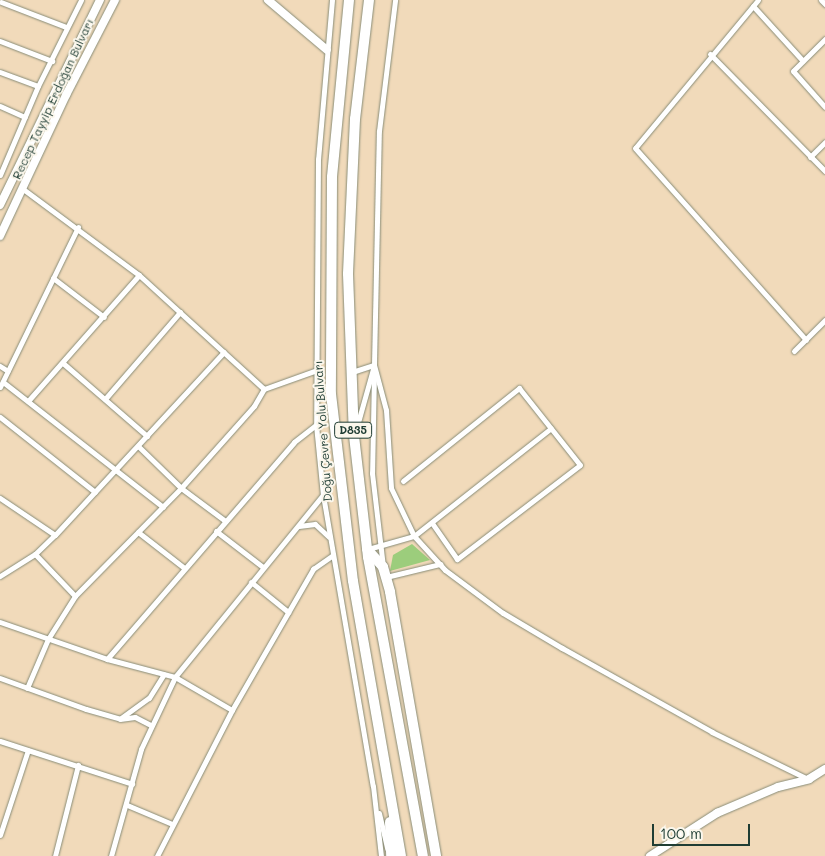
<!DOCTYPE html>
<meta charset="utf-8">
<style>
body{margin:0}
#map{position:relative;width:825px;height:856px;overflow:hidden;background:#f1daba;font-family:Mali,sans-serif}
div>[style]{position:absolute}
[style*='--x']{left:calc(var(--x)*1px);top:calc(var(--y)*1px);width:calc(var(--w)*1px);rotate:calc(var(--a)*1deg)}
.green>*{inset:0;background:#9ccd7c}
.roads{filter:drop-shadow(0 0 1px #888c77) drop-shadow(0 0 1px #888c77)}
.street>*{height:5px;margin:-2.5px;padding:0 2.5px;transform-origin:2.5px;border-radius:2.5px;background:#fff}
.secondary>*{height:8px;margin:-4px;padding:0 4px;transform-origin:4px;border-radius:4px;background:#fff}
.highway>*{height:10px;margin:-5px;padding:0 5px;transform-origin:5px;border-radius:5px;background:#fff}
span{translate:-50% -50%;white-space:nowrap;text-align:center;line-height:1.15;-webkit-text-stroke:4px #fbf7ec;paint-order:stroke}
.shield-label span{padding:1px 4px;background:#fbf7ec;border:1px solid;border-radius:4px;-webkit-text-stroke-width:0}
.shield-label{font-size:11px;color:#1f3d34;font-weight:700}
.street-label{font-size:12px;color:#1f3d34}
.scale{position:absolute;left:652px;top:824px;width:98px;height:22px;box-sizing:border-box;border:2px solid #1f3d34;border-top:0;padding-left:6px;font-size:15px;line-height:18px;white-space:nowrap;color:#1f3d34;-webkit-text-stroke:4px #fbf7ec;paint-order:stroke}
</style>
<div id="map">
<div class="green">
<i style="clip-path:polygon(412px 544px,430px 560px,390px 571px,393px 555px)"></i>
</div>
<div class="roads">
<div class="street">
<i style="--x:332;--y:0;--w:160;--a:95"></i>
<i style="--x:318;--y:159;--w:266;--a:90.4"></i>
<i style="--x:316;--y:425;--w:70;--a:84.3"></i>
<i style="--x:323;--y:495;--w:295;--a:80.3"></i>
<i style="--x:373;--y:786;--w:70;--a:83.5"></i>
<i style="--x:758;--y:0;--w:192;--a:129.7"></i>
<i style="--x:635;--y:148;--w:257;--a:48.3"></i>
<i style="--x:821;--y:0;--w:6;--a:45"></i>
<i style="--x:1;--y:2;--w:70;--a:21"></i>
<i style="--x:753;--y:6;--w:74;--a:47.7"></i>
<i style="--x:825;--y:39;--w:45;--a:135"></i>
<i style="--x:793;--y:71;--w:48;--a:48.4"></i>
<i style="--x:0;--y:41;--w:56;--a:21"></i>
<i style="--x:710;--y:54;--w:164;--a:45.5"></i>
<i style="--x:0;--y:72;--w:40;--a:20.2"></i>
<i style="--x:0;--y:106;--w:27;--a:24"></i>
<i style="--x:810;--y:157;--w:21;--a:-45"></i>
<i style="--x:0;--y:175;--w:97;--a:-66.9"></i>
<i style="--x:38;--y:86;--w:96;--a:-63.4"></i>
<i style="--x:23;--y:189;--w:144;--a:36.6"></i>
<i style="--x:139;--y:275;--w:169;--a:42.4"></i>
<i style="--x:53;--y:278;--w:64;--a:37.4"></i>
<i style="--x:794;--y:351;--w:44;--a:-45"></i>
<i style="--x:64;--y:364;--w:110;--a:40.9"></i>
<i style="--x:374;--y:365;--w:47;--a:75.1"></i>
<i style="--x:386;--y:410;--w:78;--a:86.3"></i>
<i style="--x:391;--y:488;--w:53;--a:64.4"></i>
<i style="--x:414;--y:536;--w:46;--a:47.6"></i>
<i style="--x:445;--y:570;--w:72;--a:36.6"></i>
<i style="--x:503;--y:613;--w:69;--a:30.7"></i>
<i style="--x:562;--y:648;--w:172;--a:29.2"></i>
<i style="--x:712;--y:732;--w:107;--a:26.1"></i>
<i style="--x:0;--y:366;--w:9;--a:32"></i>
<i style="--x:352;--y:372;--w:23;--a:-18"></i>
<i style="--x:374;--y:373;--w:100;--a:91.1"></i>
<i style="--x:372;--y:473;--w:94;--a:83.3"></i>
<i style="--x:3;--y:382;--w:203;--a:38"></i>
<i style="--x:0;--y:387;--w:178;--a:-64"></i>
<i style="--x:105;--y:399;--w:115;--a:-49.2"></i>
<i style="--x:28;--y:401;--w:168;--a:-48.6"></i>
<i style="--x:0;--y:417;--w:121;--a:38.3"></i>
<i style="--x:357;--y:426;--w:63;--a:-74.4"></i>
<i style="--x:374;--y:365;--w:234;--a:-88.8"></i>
<i style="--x:379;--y:131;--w:132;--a:-83"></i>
<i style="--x:138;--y:446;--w:60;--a:44.3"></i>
<i style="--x:181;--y:488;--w:54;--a:36.7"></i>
<i style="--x:403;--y:481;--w:149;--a:-38.7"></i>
<i style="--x:519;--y:388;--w:98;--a:51.6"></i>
<i style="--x:580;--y:465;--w:155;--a:142.6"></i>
<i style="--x:457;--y:559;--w:44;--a:-124.8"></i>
<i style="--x:0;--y:498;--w:66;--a:33.9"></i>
<i style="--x:299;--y:526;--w:16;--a:-7"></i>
<i style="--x:315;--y:524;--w:19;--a:43"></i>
<i style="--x:216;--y:531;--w:59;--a:37.5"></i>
<i style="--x:138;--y:532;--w:57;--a:37.9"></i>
<i style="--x:368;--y:549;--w:48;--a:-15.8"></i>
<i style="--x:414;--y:536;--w:174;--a:-38.2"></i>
<i style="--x:35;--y:554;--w:58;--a:46.4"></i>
<i style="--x:0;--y:576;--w:41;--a:-32.2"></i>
<i style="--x:35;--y:554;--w:28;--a:-44"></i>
<i style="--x:55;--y:535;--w:249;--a:-47.3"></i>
<i style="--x:386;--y:577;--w:56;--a:-13.5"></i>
<i style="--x:251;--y:582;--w:48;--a:39"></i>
<i style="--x:0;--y:622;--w:113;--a:19.1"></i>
<i style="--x:107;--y:659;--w:70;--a:14.8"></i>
<i style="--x:175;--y:677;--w:66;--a:30.1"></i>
<i style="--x:232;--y:710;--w:164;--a:117.2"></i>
<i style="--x:107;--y:659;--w:286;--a:-49.2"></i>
<i style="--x:294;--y:442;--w:28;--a:-38"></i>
<i style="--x:0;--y:678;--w:91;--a:19.8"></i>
<i style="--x:86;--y:709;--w:35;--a:16"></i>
<i style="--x:120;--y:719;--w:15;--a:-8"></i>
<i style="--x:135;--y:717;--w:18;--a:27"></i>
<i style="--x:27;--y:688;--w:53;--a:-66.8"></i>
<i style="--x:48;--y:639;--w:51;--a:-57.9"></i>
<i style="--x:75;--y:596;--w:151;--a:-45.5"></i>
<i style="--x:181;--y:488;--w:110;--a:-48.3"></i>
<i style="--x:254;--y:406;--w:20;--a:-60"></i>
<i style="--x:264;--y:389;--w:56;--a:-19.7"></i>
<i style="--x:232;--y:710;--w:163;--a:-60.1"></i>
<i style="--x:313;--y:569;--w:24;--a:-35"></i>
<i style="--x:121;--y:718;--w:34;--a:-36"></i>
<i style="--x:149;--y:698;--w:28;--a:-58"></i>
<i style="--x:0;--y:741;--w:139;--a:18"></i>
<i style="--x:127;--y:805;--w:49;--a:22.9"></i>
<i style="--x:379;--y:813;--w:37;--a:77"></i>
<i style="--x:0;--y:835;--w:89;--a:-71.8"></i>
<i style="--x:55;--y:856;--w:94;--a:-75.8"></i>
<i style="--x:111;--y:856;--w:111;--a:-74.3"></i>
<i style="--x:141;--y:749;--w:80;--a:-64.7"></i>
<i style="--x:175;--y:677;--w:235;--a:-50.9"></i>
</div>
<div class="secondary">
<i style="--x:268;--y:0;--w:77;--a:40.3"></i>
<i style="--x:0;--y:205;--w:228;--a:-64"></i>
<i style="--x:0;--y:236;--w:156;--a:-64.9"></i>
<i style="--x:66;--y:95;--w:107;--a:-62.7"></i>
<i style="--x:650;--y:856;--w:80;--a:-32.7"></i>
<i style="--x:717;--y:813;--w:66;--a:-23.1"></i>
<i style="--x:778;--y:787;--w:32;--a:-14"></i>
<i style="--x:809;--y:779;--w:19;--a:-32"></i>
</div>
<div class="highway">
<i style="--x:349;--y:0;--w:178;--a:95.5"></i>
<i style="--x:332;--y:177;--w:217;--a:90.3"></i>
<i style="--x:331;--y:394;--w:188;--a:83.3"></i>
<i style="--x:353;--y:581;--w:279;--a:80.1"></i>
<i style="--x:369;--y:0;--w:120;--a:96.7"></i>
<i style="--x:355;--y:119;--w:155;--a:92.6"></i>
<i style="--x:348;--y:274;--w:162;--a:87.9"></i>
<i style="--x:354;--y:436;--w:122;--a:83.4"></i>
<i style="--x:368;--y:557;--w:304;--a:79.6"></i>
<i style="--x:367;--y:549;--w:24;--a:48"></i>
<i style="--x:383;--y:567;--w:26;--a:74"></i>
<i style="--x:390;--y:592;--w:268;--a:80.1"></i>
<i style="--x:390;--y:822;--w:34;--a:88"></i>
</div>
</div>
<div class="shield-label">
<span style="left:353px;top:430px">D835</span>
</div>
<div class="street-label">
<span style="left:53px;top:99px;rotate:-65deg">Recep Tayyip Erdoğan Bulvarı</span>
<span style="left:323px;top:431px;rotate:-94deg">Doğu Çevre Yolu Bulvarı</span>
</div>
<div class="scale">100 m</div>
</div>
